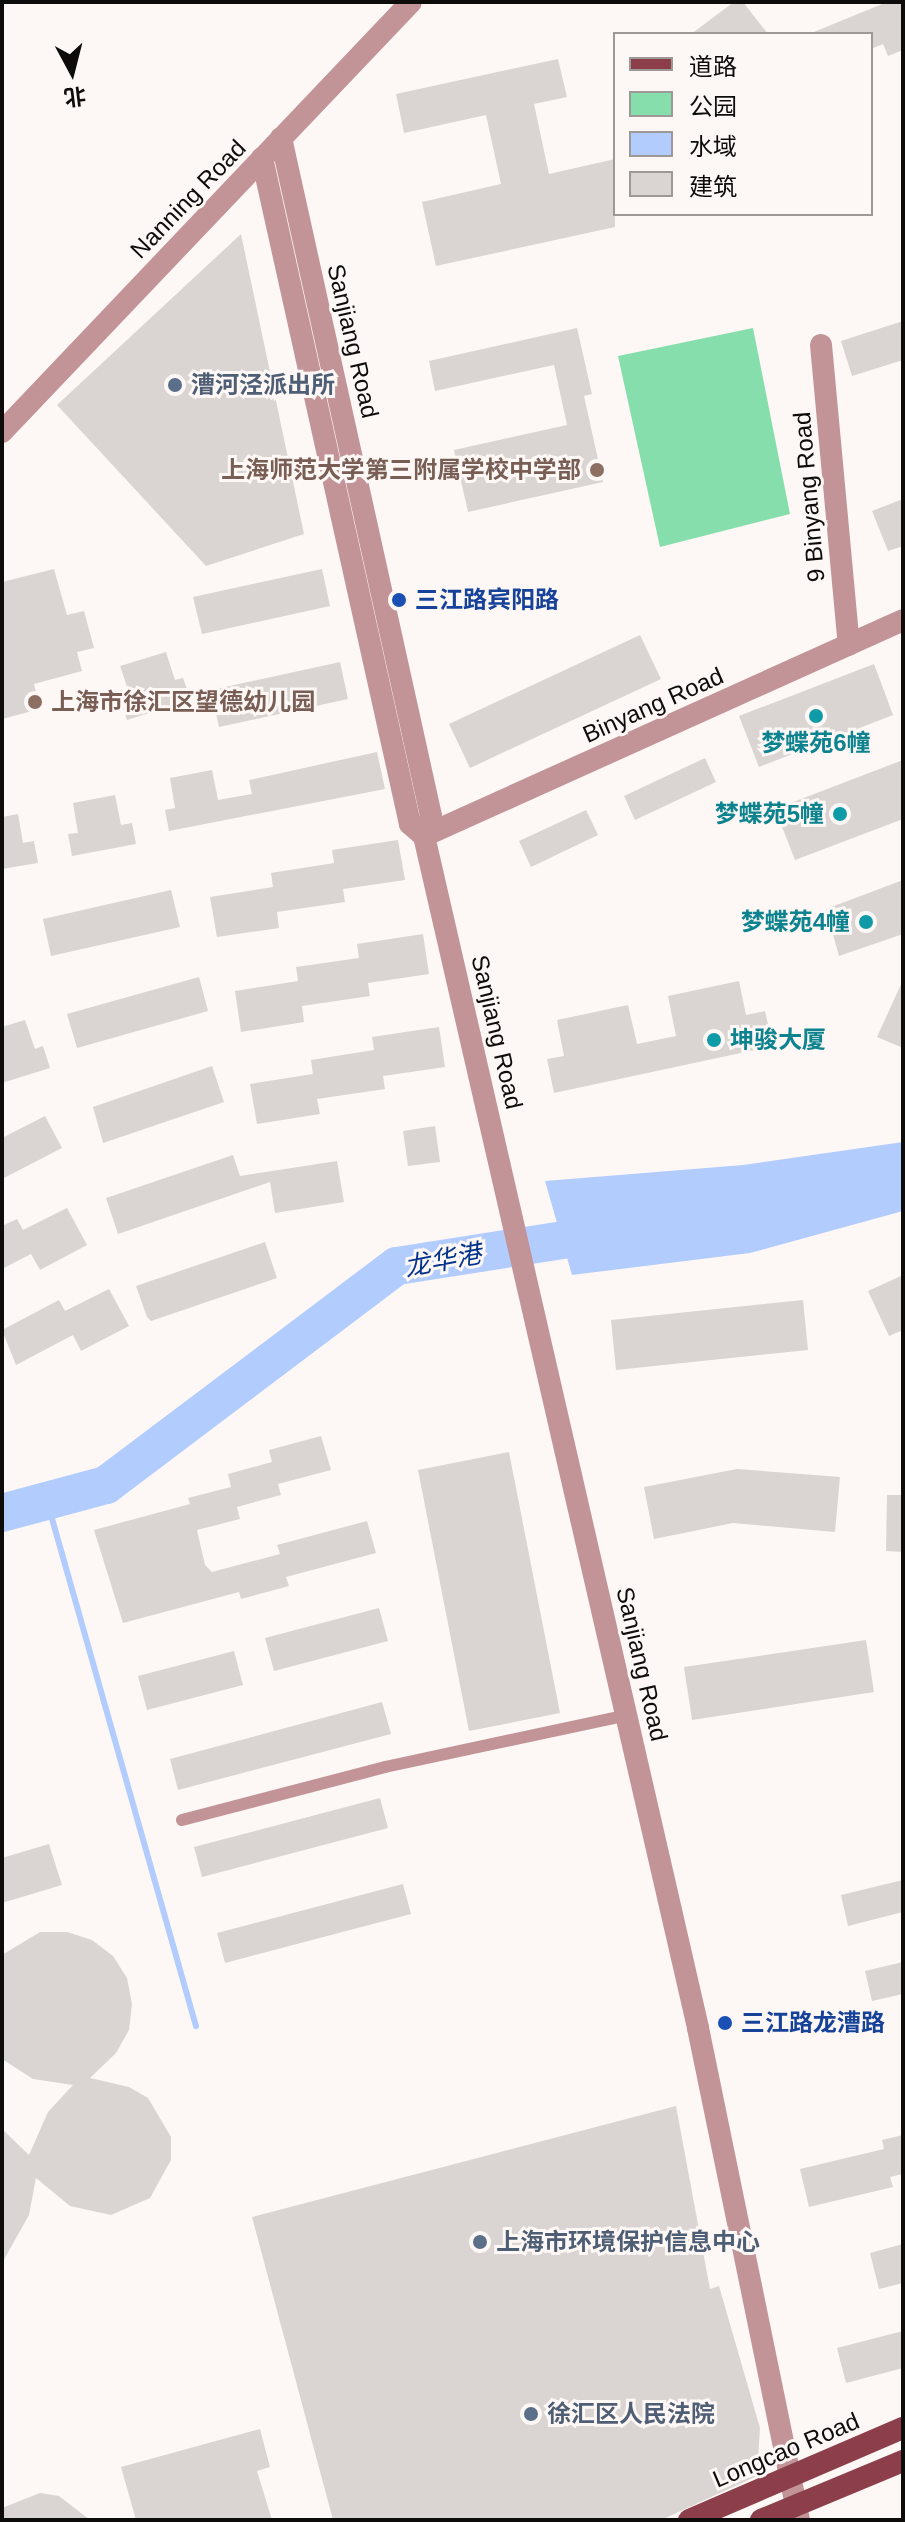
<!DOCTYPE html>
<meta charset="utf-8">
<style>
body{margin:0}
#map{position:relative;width:905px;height:2522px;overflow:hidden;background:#fdf7f5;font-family:Arial,"Noto Sans SC",sans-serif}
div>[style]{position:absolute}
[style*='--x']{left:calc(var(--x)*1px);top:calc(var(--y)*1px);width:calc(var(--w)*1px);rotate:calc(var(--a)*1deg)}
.green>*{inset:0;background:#86dead}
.water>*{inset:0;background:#b2cdfd}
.stream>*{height:6px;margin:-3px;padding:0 3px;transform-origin:3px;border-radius:3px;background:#b2cdfd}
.river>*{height:38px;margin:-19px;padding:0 19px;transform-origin:19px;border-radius:19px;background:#b2cdfd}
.building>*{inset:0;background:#dad5d2}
.service>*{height:12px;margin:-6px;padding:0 6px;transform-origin:6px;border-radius:6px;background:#c29498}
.minor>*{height:22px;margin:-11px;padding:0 11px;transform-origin:11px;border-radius:11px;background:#c29498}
.primary>*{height:22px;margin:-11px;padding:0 11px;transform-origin:11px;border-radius:11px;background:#8c3f4a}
.dots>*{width:22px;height:22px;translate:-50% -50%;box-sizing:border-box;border:4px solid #fdf7f5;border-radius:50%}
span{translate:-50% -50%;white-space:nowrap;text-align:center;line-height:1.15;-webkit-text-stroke:6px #fdf7f5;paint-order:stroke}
.street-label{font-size:24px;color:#0d0c0b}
.service-label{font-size:24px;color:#4e5e75;font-weight:700}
.left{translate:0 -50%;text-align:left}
.education-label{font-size:24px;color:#785e54;font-weight:700}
.right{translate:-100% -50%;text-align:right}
.transit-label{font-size:24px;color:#164399;font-weight:700}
.culture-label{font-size:24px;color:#0d838f;font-weight:700}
.water-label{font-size:26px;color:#03338b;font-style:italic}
.frame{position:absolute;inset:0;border:4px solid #0d0c0b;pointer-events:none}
.legend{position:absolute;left:613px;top:32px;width:260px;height:184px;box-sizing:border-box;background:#fdf7f5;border:2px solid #9d9997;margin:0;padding:10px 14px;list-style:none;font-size:24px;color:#0d0c0b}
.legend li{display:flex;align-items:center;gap:16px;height:40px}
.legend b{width:40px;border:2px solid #9d9997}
.north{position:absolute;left:32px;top:32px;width:80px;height:80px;-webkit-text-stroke:6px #fdf7f5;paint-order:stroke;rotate:173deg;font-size:22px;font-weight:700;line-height:32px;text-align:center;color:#0d0c0b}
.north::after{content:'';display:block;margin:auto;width:28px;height:36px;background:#0d0c0b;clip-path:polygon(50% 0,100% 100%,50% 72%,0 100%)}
</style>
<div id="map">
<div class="green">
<i style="clip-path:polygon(753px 328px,790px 514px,660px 547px,618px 356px)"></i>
</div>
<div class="water">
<i style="clip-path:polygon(903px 1142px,903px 1211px,750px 1253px,572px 1275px,545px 1181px,743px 1165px)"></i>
</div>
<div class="stream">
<i style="--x:47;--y:1501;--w:546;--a:74.16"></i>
</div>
<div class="river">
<i style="--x:2;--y:1513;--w:108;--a:-15.1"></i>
<i style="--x:106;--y:1485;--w:364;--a:-37"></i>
<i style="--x:397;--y:1266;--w:220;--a:-8.9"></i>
</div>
<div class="building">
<i style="clip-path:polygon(734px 2px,743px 2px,768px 34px,691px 34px)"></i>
<i style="clip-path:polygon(887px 2px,903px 2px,903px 50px,888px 56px,883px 44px,871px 49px,871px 34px,809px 34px)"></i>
<i style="clip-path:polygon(558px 59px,567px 97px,534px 104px,549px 174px,615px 159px,615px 227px,436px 266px,422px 202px,501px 184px,486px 115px,404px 133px,396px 94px)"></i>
<i style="clip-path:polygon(241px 234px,304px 534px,206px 566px,57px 405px)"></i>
<i style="clip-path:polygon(903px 321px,903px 360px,852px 376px,841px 341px)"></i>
<i style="clip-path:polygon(577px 328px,592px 394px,584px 396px,603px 482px,468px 512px,454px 450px,567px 425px,554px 365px,435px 391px,429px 361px)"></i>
<i style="clip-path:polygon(903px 499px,903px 546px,888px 551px,872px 511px)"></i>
<i style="clip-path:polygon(54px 569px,67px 615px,84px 611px,94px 648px,77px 652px,82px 671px,34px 684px,40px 709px,2px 719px,2px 582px)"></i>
<i style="clip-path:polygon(322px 569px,330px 606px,202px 634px,193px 597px)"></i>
<i style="clip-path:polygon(640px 635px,661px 679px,470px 768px,449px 724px)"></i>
<i style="clip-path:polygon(166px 652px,175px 680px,183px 678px,191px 700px,127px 720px,120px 698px,130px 695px,120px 666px)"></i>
<i style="clip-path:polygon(340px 662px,348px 699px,219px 727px,211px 690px)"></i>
<i style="clip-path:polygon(874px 664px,893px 715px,759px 767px,739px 716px)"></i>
<i style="clip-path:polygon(377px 752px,385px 789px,169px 831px,165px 810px,175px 808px,170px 778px,212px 770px,218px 800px,252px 794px,249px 780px)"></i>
<i style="clip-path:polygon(705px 758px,716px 782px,635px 820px,624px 796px)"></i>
<i style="clip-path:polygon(903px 760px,903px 819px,795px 860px,775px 809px)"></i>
<i style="clip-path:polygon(115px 795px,121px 825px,132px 823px,136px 844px,72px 856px,68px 834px,78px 833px,73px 803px)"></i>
<i style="clip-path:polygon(586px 810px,598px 835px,531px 867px,519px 841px)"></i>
<i style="clip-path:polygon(18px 814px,23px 843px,34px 841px,38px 863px,2px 869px,2px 817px)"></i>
<i style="clip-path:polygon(398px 840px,405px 880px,343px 889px,345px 902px,277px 912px,279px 928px,217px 937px,210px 897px,273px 887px,271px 873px,334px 863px,332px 850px)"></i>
<i style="clip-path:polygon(903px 880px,903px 934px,839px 956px,826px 909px)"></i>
<i style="clip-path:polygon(171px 890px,180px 927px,51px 956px,43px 919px)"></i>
<i style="clip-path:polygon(423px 934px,429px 974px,368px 983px,370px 996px,302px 1006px,304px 1022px,241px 1032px,235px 991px,298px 981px,296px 967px,359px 958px,357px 944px)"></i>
<i style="clip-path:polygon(199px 977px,208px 1011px,77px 1048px,67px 1014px)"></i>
<i style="clip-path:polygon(903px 980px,903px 1048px,877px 1037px)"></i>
<i style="clip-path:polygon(739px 981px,746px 1015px,765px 1011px,773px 1046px,554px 1093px,547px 1059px,564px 1056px,557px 1020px,628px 1005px,637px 1044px,676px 1036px,668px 996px)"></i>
<i style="clip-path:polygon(25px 1020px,35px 1049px,43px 1046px,50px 1068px,2px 1083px,2px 1027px)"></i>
<i style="clip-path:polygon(439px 1027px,445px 1067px,383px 1076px,385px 1089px,317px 1099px,320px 1114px,257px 1124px,250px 1084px,313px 1074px,311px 1060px,374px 1050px,372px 1037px)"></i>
<i style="clip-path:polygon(212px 1066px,224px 1102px,103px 1143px,93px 1107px)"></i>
<i style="clip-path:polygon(45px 1116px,62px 1148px,2px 1179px,2px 1138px)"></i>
<i style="clip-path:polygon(435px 1126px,440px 1162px,408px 1166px,403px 1131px)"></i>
<i style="clip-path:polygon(233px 1155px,240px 1176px,337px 1161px,344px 1202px,275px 1213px,270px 1182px,118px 1234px,106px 1198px)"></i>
<i style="clip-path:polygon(67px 1208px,87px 1245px,40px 1270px,31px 1254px,2px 1269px,2px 1226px,17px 1219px,23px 1230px)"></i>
<i style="clip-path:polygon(265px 1242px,277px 1278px,151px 1321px,147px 1317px,136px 1286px)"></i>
<i style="clip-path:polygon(903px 1275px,903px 1330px,889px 1336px,868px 1291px)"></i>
<i style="clip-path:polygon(109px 1289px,129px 1326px,81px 1351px,73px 1335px,16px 1365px,2px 1330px,59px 1300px,65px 1311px)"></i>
<i style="clip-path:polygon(803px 1300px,808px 1350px,616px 1370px,611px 1320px)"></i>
<i style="clip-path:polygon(321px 1436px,331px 1470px,278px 1484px,281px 1495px,237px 1507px,240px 1519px,197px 1530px,205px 1565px,212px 1572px,280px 1554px,277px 1545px,367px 1521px,376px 1553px,286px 1577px,289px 1586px,241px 1599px,239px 1592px,123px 1623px,94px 1530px,190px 1504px,188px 1498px,231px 1487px,228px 1474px,272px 1462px,269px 1450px)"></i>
<i style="clip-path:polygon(509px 1452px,560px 1713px,469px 1731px,418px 1470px)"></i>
<i style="clip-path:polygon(737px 1469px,840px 1477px,835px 1532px,733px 1523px,654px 1539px,644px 1487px)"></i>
<i style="clip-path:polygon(887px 1495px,903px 1495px,903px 1552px,886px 1551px)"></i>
<i style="clip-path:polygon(379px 1608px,388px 1641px,274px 1671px,265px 1638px)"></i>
<i style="clip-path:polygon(866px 1640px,874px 1692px,692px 1720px,684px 1667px)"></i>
<i style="clip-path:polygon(234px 1651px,243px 1685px,147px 1710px,138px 1676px)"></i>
<i style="clip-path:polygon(382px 1702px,391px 1734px,178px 1790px,170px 1759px)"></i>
<i style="clip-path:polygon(380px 1798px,388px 1828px,202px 1877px,194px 1847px)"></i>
<i style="clip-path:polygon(49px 1844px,62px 1885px,2px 1903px,2px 1858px)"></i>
<i style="clip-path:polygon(903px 1880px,903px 1912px,848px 1926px,841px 1895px)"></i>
<i style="clip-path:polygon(403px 1884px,411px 1914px,225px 1963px,217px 1933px)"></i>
<i style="clip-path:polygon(40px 1932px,67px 1932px,92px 1940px,113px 1956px,127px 1978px,132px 2004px,129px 2030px,116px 2053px,90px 2078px,129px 2087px,148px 2098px,171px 2137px,171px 2160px,150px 2198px,111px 2215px,70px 2206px,36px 2178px,29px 2215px,2px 2263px,2px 2129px,29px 2155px,48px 2112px,73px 2085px,33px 2079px,2px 2059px,2px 1955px)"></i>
<i style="clip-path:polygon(903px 1962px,903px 1994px,872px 2001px,865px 1971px)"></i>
<i style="clip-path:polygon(676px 2106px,710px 2289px,719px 2286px,760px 2428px,757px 2476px,661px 2520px,333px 2520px,252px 2217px)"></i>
<i style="clip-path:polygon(903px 2135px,903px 2174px,890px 2177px,893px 2187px,809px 2207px,800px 2169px,884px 2149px,882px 2140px)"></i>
<i style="clip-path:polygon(903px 2244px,903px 2283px,879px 2289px,870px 2253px)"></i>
<i style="clip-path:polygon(903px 2331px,903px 2368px,846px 2383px,837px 2348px)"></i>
<i style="clip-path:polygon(260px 2429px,270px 2467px,257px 2471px,272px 2520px,136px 2520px,121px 2467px)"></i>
<i style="clip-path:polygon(40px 2493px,59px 2496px,90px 2520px,2px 2520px,2px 2508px)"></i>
</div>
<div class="service">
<i style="--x:182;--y:1820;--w:210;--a:-14.6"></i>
<i style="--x:385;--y:1767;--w:248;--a:-12.1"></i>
</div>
<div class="minor">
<i style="--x:281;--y:138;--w:694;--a:77.52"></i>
<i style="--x:431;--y:816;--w:21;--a:109"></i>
<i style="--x:424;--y:836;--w:1223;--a:77.05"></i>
<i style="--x:698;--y:2028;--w:502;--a:78.4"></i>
<i style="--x:262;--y:158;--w:682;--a:77.47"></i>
<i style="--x:410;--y:824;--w:18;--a:41"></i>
<i style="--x:821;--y:345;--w:301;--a:84.7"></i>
<i style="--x:2;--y:432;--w:593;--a:-46.43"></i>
<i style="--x:424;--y:836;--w:525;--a:-24.27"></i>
</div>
<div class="primary">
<i style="--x:689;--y:2520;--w:233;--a:-23.3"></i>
<i style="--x:761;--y:2520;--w:154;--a:-22.6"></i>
</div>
<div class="dots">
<i style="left:175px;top:385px;background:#5c6f8a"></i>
<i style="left:597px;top:470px;background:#8d6e63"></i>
<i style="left:399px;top:600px;background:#1a4fb4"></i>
<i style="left:35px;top:702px;background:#8d6e63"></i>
<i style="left:816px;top:716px;background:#0f9aa8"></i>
<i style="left:840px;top:814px;background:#0f9aa8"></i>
<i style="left:866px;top:922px;background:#0f9aa8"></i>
<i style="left:714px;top:1040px;background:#0f9aa8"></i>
<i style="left:725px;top:2023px;background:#1a4fb4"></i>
<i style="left:480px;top:2242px;background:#5c6f8a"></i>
<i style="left:531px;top:2414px;background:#5c6f8a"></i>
</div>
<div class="street-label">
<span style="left:188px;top:199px;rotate:-46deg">Nanning Road</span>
<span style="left:353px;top:341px;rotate:77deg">Sanjiang Road</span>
<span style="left:809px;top:497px;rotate:-95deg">9 Binyang Road</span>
<span style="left:653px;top:705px;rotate:-24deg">Binyang Road</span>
<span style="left:497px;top:1032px;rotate:77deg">Sanjiang Road</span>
<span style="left:642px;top:1664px;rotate:77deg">Sanjiang Road</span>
<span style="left:786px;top:2450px;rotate:-23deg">Longcao Road</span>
</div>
<div class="service-label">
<span class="left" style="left:191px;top:385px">漕河泾派出所</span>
<span class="left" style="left:496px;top:2242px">上海市环境保护信息中心</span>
<span class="left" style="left:547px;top:2414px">徐汇区人民法院</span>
</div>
<div class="education-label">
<span class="right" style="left:581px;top:470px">上海师范大学第三附属学校中学部</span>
<span class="left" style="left:51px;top:702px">上海市徐汇区望德幼儿园</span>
</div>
<div class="transit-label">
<span class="left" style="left:415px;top:600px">三江路宾阳路</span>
<span class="left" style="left:741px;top:2023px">三江路龙漕路</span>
</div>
<div class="culture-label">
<span style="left:816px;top:743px">梦蝶苑6幢</span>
<span class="right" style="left:824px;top:814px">梦蝶苑5幢</span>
<span class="right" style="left:850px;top:922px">梦蝶苑4幢</span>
<span class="left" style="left:730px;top:1040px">坤骏大厦</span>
</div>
<div class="water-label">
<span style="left:443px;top:1261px;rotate:-11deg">龙华港</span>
</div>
<div class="frame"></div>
<ul class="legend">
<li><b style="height:10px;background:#8c3f4a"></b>道路</li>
<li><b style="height:22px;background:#86dead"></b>公园</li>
<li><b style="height:22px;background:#b2cdfd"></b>水域</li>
<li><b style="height:22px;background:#dad5d2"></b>建筑</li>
</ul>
<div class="north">北</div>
</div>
